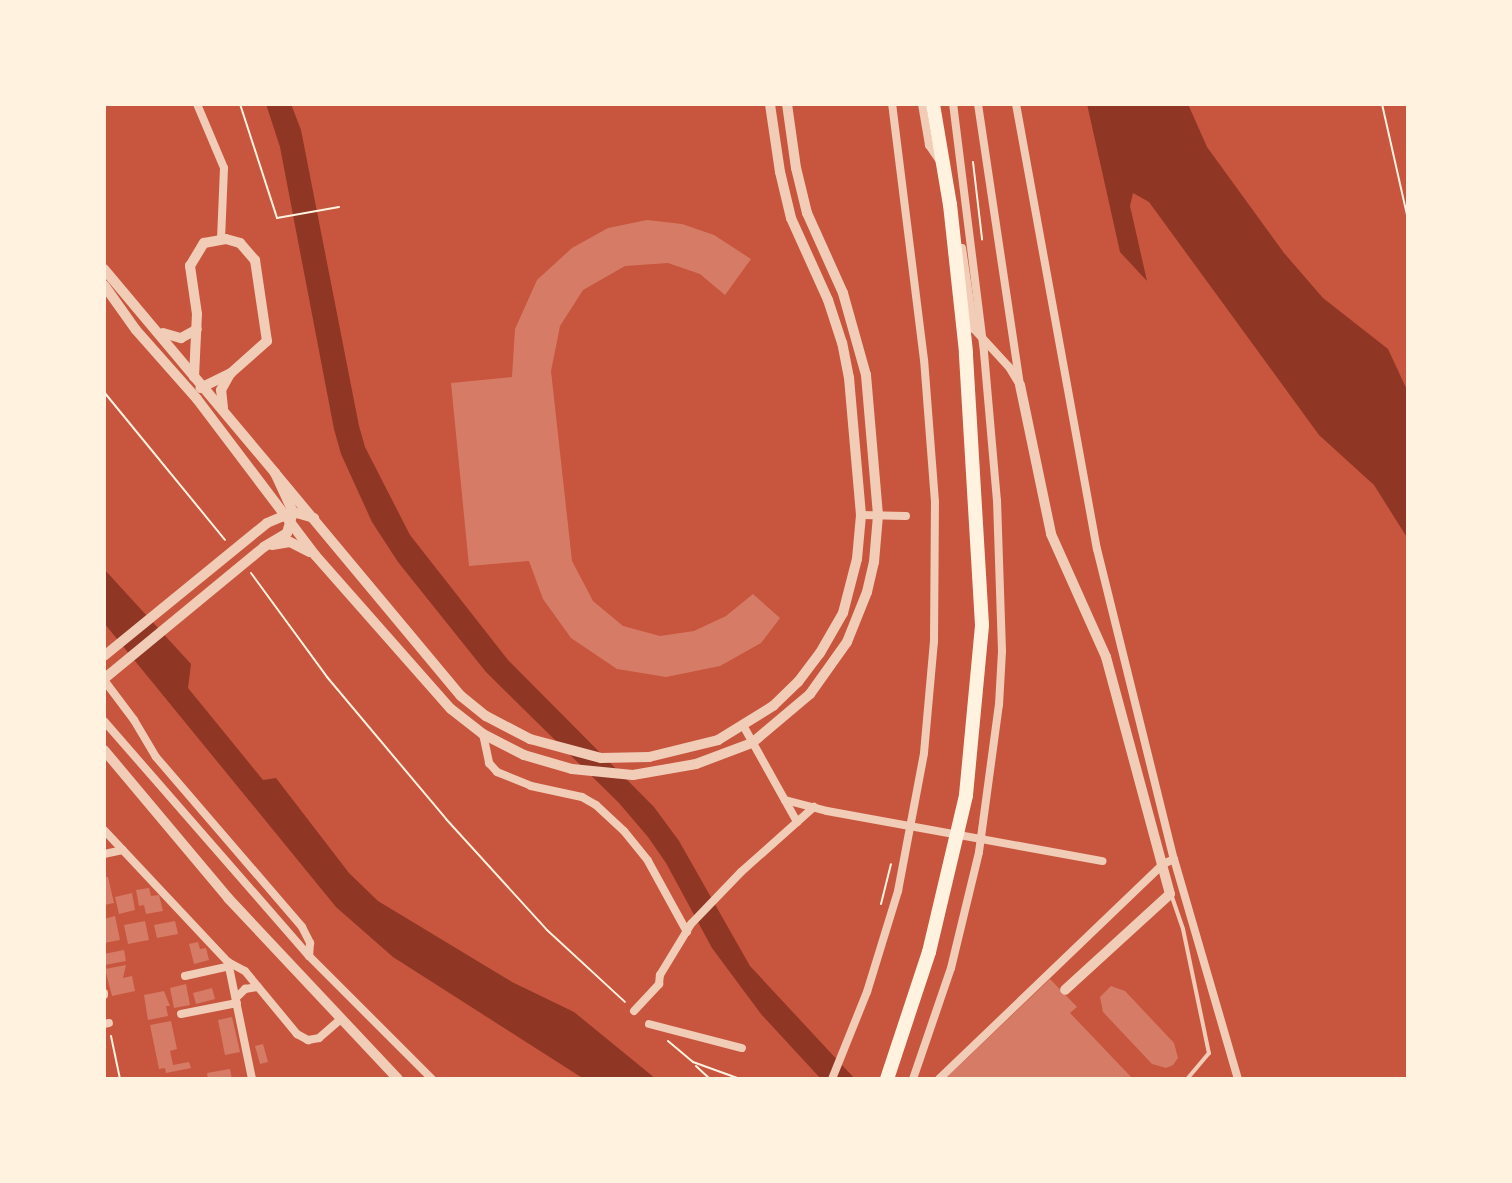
<!DOCTYPE html>
<style>
body{margin:0}
#map{position:relative;width:1512px;height:1183px;overflow:hidden;background:#c8553d;font-family:Commissioner,sans-serif}
div>[style]{position:absolute}
[style*='--x']{left:calc(var(--x)*1px);top:calc(var(--y)*1px);width:calc(var(--w)*1px);rotate:calc(var(--a)*1deg)}
.water>*{inset:0;background:#8f3625}
.building>*{inset:0;background:#d67c66}
.path>*{height:2px;margin:-1px;padding:0 1px;transform-origin:1px;border-radius:1px;background:#fff3e0}
.service>*{height:4px;margin:-2px;padding:0 2px;transform-origin:2px;border-radius:2px;background:#f1ccb7}
.minor>*{height:8px;margin:-4px;padding:0 4px;transform-origin:4px;border-radius:4px;background:#f1ccb7}
.tertiary>*{height:10px;margin:-5px;padding:0 5px;transform-origin:5px;border-radius:5px;background:#f1ccb7}
.motorway>*{height:14px;margin:-7px;padding:0 7px;transform-origin:7px;border-radius:7px;background:#fff3e0}
span{translate:-50% -50%;white-space:nowrap;text-align:center;line-height:1.15;-webkit-text-stroke:6px #fff3e0;paint-order:stroke}
.frame{position:absolute;inset:0;border:106px solid #fff3e0;pointer-events:none}
</style>
<div id="map">
<div class="water">
<i style="clip-path:polygon(266px 104px,291px 104px,301px 130px,359px 426px,365px 447px,410px 535px,508px 660px,654px 807px,679px 841px,750px 966px,855px 1079px,821px 1079px,761px 1014px,712px 948px,666px 863px,648px 837px,619px 803px,486px 672px,398px 562px,372px 522px,341px 454px,334px 429px,280px 147px)"></i>
<i style="clip-path:polygon(1087px 104px,1188px 104px,1207px 147px,1284px 253px,1323px 298px,1388px 349px,1408px 392px,1408px 539px,1374px 485px,1319px 435px,1149px 202px,1133px 193px,1130px 206px,1147px 281px,1120px 252px)"></i>
<i style="clip-path:polygon(104px 569px,191px 664px,188px 688px,263px 780px,276px 778px,349px 873px,378px 901px,512px 982px,574px 1012px,656px 1079px,584px 1079px,393px 957px,336px 907px,104px 623px)"></i>
</div>
<div class="building">
<i style="clip-path:polygon(647px 220px,682px 224px,714px 235px,751px 259px,725px 295px,700px 274px,668px 263px,625px 266px,583px 290px,560px 326px,551px 371px,572px 561px,593px 601px,623px 626px,660px 636px,694px 631px,726px 616px,753px 594px,780px 618px,761px 643px,720px 666px,666px 677px,617px 669px,571px 638px,543px 599px,529px 561px,469px 566px,451px 383px,512px 377px,515px 329px,537px 280px,572px 248px,608px 228px)"></i>
<i style="clip-path:polygon(104px 877px,108px 877px,114px 903px,104px 905px)"></i>
<i style="clip-path:polygon(149px 888px,151px 896px,159px 895px,163px 911px,146px 914px,144px 905px,139px 906px,136px 890px)"></i>
<i style="clip-path:polygon(132px 893px,135px 910px,119px 914px,115px 897px)"></i>
<i style="clip-path:polygon(115px 916px,120px 940px,104px 943px,104px 919px)"></i>
<i style="clip-path:polygon(145px 921px,149px 940px,128px 944px,124px 925px)"></i>
<i style="clip-path:polygon(175px 921px,178px 934px,157px 938px,154px 925px)"></i>
<i style="clip-path:polygon(198px 942px,200px 949px,206px 948px,209px 960px,194px 964px,189px 944px)"></i>
<i style="clip-path:polygon(124px 950px,126px 961px,105px 965px,104px 954px)"></i>
<i style="clip-path:polygon(126px 965px,123px 978px,132px 976px,135px 991px,112px 996px,105px 969px)"></i>
<i style="clip-path:polygon(1050px 979px,1077px 1007px,1070px 1013px,1133px 1079px,945px 1079px)"></i>
<i style="clip-path:polygon(186px 984px,190px 1005px,174px 1008px,170px 988px)"></i>
<i style="clip-path:polygon(1111px 986px,1125px 991px,1174px 1043px,1178px 1058px,1173px 1065px,1166px 1068px,1152px 1064px,1103px 1012px,1100px 997px)"></i>
<i style="clip-path:polygon(212px 988px,215px 999px,196px 1004px,193px 993px)"></i>
<i style="clip-path:polygon(164px 991px,170px 1006px,166px 1006px,168px 1016px,148px 1020px,144px 995px)"></i>
<i style="clip-path:polygon(232px 1017px,240px 1052px,225px 1055px,218px 1020px)"></i>
<i style="clip-path:polygon(171px 1021px,177px 1049px,170px 1051px,173px 1065px,189px 1062px,191px 1068px,166px 1073px,165px 1068px,159px 1069px,150px 1025px)"></i>
<i style="clip-path:polygon(263px 1044px,268px 1062px,260px 1064px,255px 1046px)"></i>
<i style="clip-path:polygon(230px 1069px,232px 1079px,208px 1079px,207px 1073px)"></i>
</div>
<div class="path">
<i style="--x:240;--y:104;--w:120;--a:72"></i>
<i style="--x:277;--y:218;--w:63;--a:-10.1"></i>
<i style="--x:1382;--y:104;--w:118;--a:77.3"></i>
<i style="--x:973;--y:162;--w:78;--a:83.3"></i>
<i style="--x:104;--y:392;--w:191;--a:50.7"></i>
<i style="--x:251;--y:573;--w:129;--a:53.8"></i>
<i style="--x:327;--y:677;--w:185;--a:50"></i>
<i style="--x:446;--y:819;--w:150;--a:47.7"></i>
<i style="--x:547;--y:930;--w:106;--a:42.7"></i>
<i style="--x:881;--y:904;--w:41;--a:-76"></i>
<i style="--x:111;--y:1036;--w:44;--a:78.2"></i>
<i style="--x:668;--y:1041;--w:33;--a:40"></i>
<i style="--x:693;--y:1062;--w:50;--a:19.9"></i>
<i style="--x:696;--y:1066;--w:19;--a:43"></i>
</div>
<div class="service">
<i style="--x:1171;--y:894;--w:37;--a:71"></i>
<i style="--x:1183;--y:929;--w:127;--a:78.2"></i>
<i style="--x:1209;--y:1053;--w:34;--a:130"></i>
</div>
<div class="minor">
<i style="--x:197;--y:104;--w:69;--a:67.1"></i>
<i style="--x:224;--y:168;--w:71;--a:92.4"></i>
<i style="--x:922;--y:104;--w:42;--a:80.3"></i>
<i style="--x:929;--y:145;--w:18;--a:56"></i>
<i style="--x:978;--y:104;--w:283;--a:81.5"></i>
<i style="--x:1016;--y:104;--w:452;--a:79.7"></i>
<i style="--x:1097;--y:549;--w:319;--a:76.1"></i>
<i style="--x:1174;--y:859;--w:229;--a:73.8"></i>
<i style="--x:962;--y:248;--w:82;--a:81.6"></i>
<i style="--x:974;--y:329;--w:52;--a:47.4"></i>
<i style="--x:1009;--y:367;--w:21;--a:59"></i>
<i style="--x:861;--y:515;--w:45;--a:1.3"></i>
<i style="--x:104;--y:680;--w:50;--a:53.1"></i>
<i style="--x:134;--y:720;--w:43;--a:59.3"></i>
<i style="--x:156;--y:757;--w:224;--a:49.3"></i>
<i style="--x:302;--y:927;--w:18;--a:63"></i>
<i style="--x:310;--y:943;--w:13;--a:94"></i>
<i style="--x:104;--y:721;--w:312;--a:48.9"></i>
<i style="--x:309;--y:956;--w:174;--a:45"></i>
<i style="--x:744;--y:727;--w:109;--a:60.8"></i>
<i style="--x:483;--y:734;--w:30;--a:78"></i>
<i style="--x:489;--y:763;--w:12;--a:48"></i>
<i style="--x:497;--y:772;--w:37;--a:22"></i>
<i style="--x:531;--y:786;--w:52;--a:12.2"></i>
<i style="--x:582;--y:797;--w:16;--a:30"></i>
<i style="--x:596;--y:805;--w:38;--a:43"></i>
<i style="--x:624;--y:831;--w:38;--a:51"></i>
<i style="--x:648;--y:861;--w:81;--a:61.2"></i>
<i style="--x:785;--y:800;--w:43;--a:14.7"></i>
<i style="--x:827;--y:811;--w:280;--a:10.3"></i>
<i style="--x:104;--y:830;--w:181;--a:46.8"></i>
<i style="--x:228;--y:962;--w:19;--a:28"></i>
<i style="--x:245;--y:971;--w:82;--a:50.5"></i>
<i style="--x:297;--y:1034;--w:13;--a:29"></i>
<i style="--x:308;--y:1040;--w:11;--a:-10"></i>
<i style="--x:319;--y:1038;--w:28;--a:-41"></i>
<i style="--x:104;--y:854;--w:19;--a:-12"></i>
<i style="--x:228;--y:962;--w:119;--a:78.4"></i>
<i style="--x:185;--y:976;--w:46;--a:-12.5"></i>
<i style="--x:104;--y:993;--w:2;--a:90"></i>
<i style="--x:236;--y:998;--w:13;--a:-45"></i>
<i style="--x:245;--y:989;--w:13;--a:-9"></i>
<i style="--x:634;--y:1011;--w:37;--a:-47"></i>
<i style="--x:659;--y:984;--w:9;--a:-84"></i>
<i style="--x:660;--y:975;--w:60;--a:-58.7"></i>
<i style="--x:691;--y:924;--w:72;--a:-46.1"></i>
<i style="--x:741;--y:872;--w:98;--a:-41.7"></i>
<i style="--x:181;--y:1014;--w:57;--a:-11.1"></i>
<i style="--x:104;--y:1024;--w:5;--a:-11"></i>
<i style="--x:649;--y:1024;--w:96;--a:14.5"></i>
<i style="--x:832;--y:1079;--w:94;--a:-68.1"></i>
<i style="--x:867;--y:992;--w:106;--a:-72.9"></i>
<i style="--x:898;--y:891;--w:140;--a:-79.3"></i>
<i style="--x:924;--y:753;--w:111;--a:-84.9"></i>
<i style="--x:934;--y:642;--w:140;--a:-89.6"></i>
<i style="--x:935;--y:502;--w:142;--a:-94.4"></i>
<i style="--x:924;--y:360;--w:258;--a:-97.1"></i>
<i style="--x:913;--y:1079;--w:117;--a:-71.1"></i>
<i style="--x:951;--y:968;--w:119;--a:-76.4"></i>
<i style="--x:979;--y:852;--w:148;--a:-82.3"></i>
<i style="--x:999;--y:705;--w:54;--a:-86.8"></i>
<i style="--x:1002;--y:651;--w:150;--a:-91.9"></i>
<i style="--x:997;--y:501;--w:150;--a:-95"></i>
<i style="--x:984;--y:352;--w:250;--a:-97.1"></i>
<i style="--x:939;--y:1079;--w:310;--a:-43.8"></i>
<i style="--x:1163;--y:864;--w:12;--a:-24"></i>
</div>
<div class="tertiary">
<i style="--x:104;--y:269;--w:266;--a:50"></i>
<i style="--x:275;--y:473;--w:43;--a:65.2"></i>
<i style="--x:293;--y:512;--w:22;--a:106"></i>
<i style="--x:287;--y:533;--w:27;--a:149"></i>
<i style="--x:264;--y:547;--w:207;--a:140.5"></i>
<i style="--x:104;--y:285;--w:55;--a:54.6"></i>
<i style="--x:136;--y:330;--w:92;--a:48.5"></i>
<i style="--x:197;--y:399;--w:196;--a:52.9"></i>
<i style="--x:315;--y:555;--w:205;--a:48.6"></i>
<i style="--x:451;--y:709;--w:41;--a:38"></i>
<i style="--x:483;--y:734;--w:46;--a:27.1"></i>
<i style="--x:524;--y:755;--w:50;--a:16.3"></i>
<i style="--x:572;--y:769;--w:61;--a:5.6"></i>
<i style="--x:633;--y:775;--w:64;--a:-9.9"></i>
<i style="--x:696;--y:764;--w:60;--a:-20.6"></i>
<i style="--x:752;--y:743;--w:76;--a:-40.2"></i>
<i style="--x:810;--y:694;--w:64;--a:-54.6"></i>
<i style="--x:847;--y:642;--w:54;--a:-68.2"></i>
<i style="--x:867;--y:592;--w:31;--a:-77"></i>
<i style="--x:874;--y:562;--w:47;--a:-85.1"></i>
<i style="--x:878;--y:515;--w:141;--a:-94.9"></i>
<i style="--x:866;--y:375;--w:85;--a:-105.7"></i>
<i style="--x:843;--y:293;--w:88;--a:-114.2"></i>
<i style="--x:807;--y:213;--w:46;--a:-103.7"></i>
<i style="--x:796;--y:168;--w:65;--a:-98"></i>
<i style="--x:163;--y:333;--w:19;--a:16"></i>
<i style="--x:181;--y:338;--w:18;--a:-29"></i>
<i style="--x:194;--y:377;--w:63;--a:-87.3"></i>
<i style="--x:197;--y:314;--w:49;--a:-98.3"></i>
<i style="--x:190;--y:266;--w:27;--a:-59"></i>
<i style="--x:204;--y:243;--w:22;--a:-10"></i>
<i style="--x:226;--y:239;--w:15;--a:16"></i>
<i style="--x:240;--y:243;--w:23;--a:49"></i>
<i style="--x:255;--y:260;--w:82;--a:81.6"></i>
<i style="--x:267;--y:341;--w:48;--a:138.4"></i>
<i style="--x:231;--y:373;--w:34;--a:154"></i>
<i style="--x:1020;--y:385;--w:152;--a:78.2"></i>
<i style="--x:1051;--y:534;--w:135;--a:65.9"></i>
<i style="--x:1106;--y:657;--w:245;--a:74.9"></i>
<i style="--x:1170;--y:894;--w:142;--a:137.6"></i>
<i style="--x:223;--y:408;--w:18;--a:-96"></i>
<i style="--x:221;--y:390;--w:18;--a:-61"></i>
<i style="--x:275;--y:473;--w:290;--a:50.2"></i>
<i style="--x:461;--y:696;--w:32;--a:39"></i>
<i style="--x:486;--y:716;--w:50;--a:27.6"></i>
<i style="--x:530;--y:739;--w:73;--a:15"></i>
<i style="--x:601;--y:758;--w:48;--a:-1.2"></i>
<i style="--x:649;--y:757;--w:71;--a:-13.8"></i>
<i style="--x:718;--y:740;--w:65;--a:-31.7"></i>
<i style="--x:773;--y:706;--w:35;--a:-44"></i>
<i style="--x:798;--y:682;--w:36;--a:-53"></i>
<i style="--x:820;--y:653;--w:46;--a:-60.1"></i>
<i style="--x:843;--y:613;--w:56;--a:-75.5"></i>
<i style="--x:857;--y:559;--w:44;--a:-84.8"></i>
<i style="--x:861;--y:515;--w:138;--a:-95"></i>
<i style="--x:849;--y:378;--w:36;--a:-101"></i>
<i style="--x:842;--y:343;--w:45;--a:-108"></i>
<i style="--x:828;--y:300;--w:90;--a:-114.3"></i>
<i style="--x:791;--y:218;--w:47;--a:-103.4"></i>
<i style="--x:780;--y:172;--w:69;--a:-98.4"></i>
<i style="--x:272;--y:545;--w:18;--a:-9"></i>
<i style="--x:290;--y:542;--w:22;--a:27"></i>
<i style="--x:104;--y:656;--w:210;--a:-39.2"></i>
<i style="--x:267;--y:523;--w:28;--a:-23"></i>
<i style="--x:293;--y:512;--w:22;--a:16"></i>
<i style="--x:104;--y:750;--w:193;--a:50"></i>
<i style="--x:228;--y:898;--w:248;--a:46.8"></i>
</div>
<div class="motorway">
<i style="--x:887;--y:1079;--w:134;--a:-71.7"></i>
<i style="--x:929;--y:952;--w:161;--a:-76.7"></i>
<i style="--x:966;--y:795;--w:171;--a:-84.6"></i>
<i style="--x:982;--y:625;--w:273;--a:-93.4"></i>
<i style="--x:966;--y:352;--w:148;--a:-96.2"></i>
<i style="--x:950;--y:205;--w:102;--a:-99.6"></i>
</div>
<div class="frame"></div>
</div>
